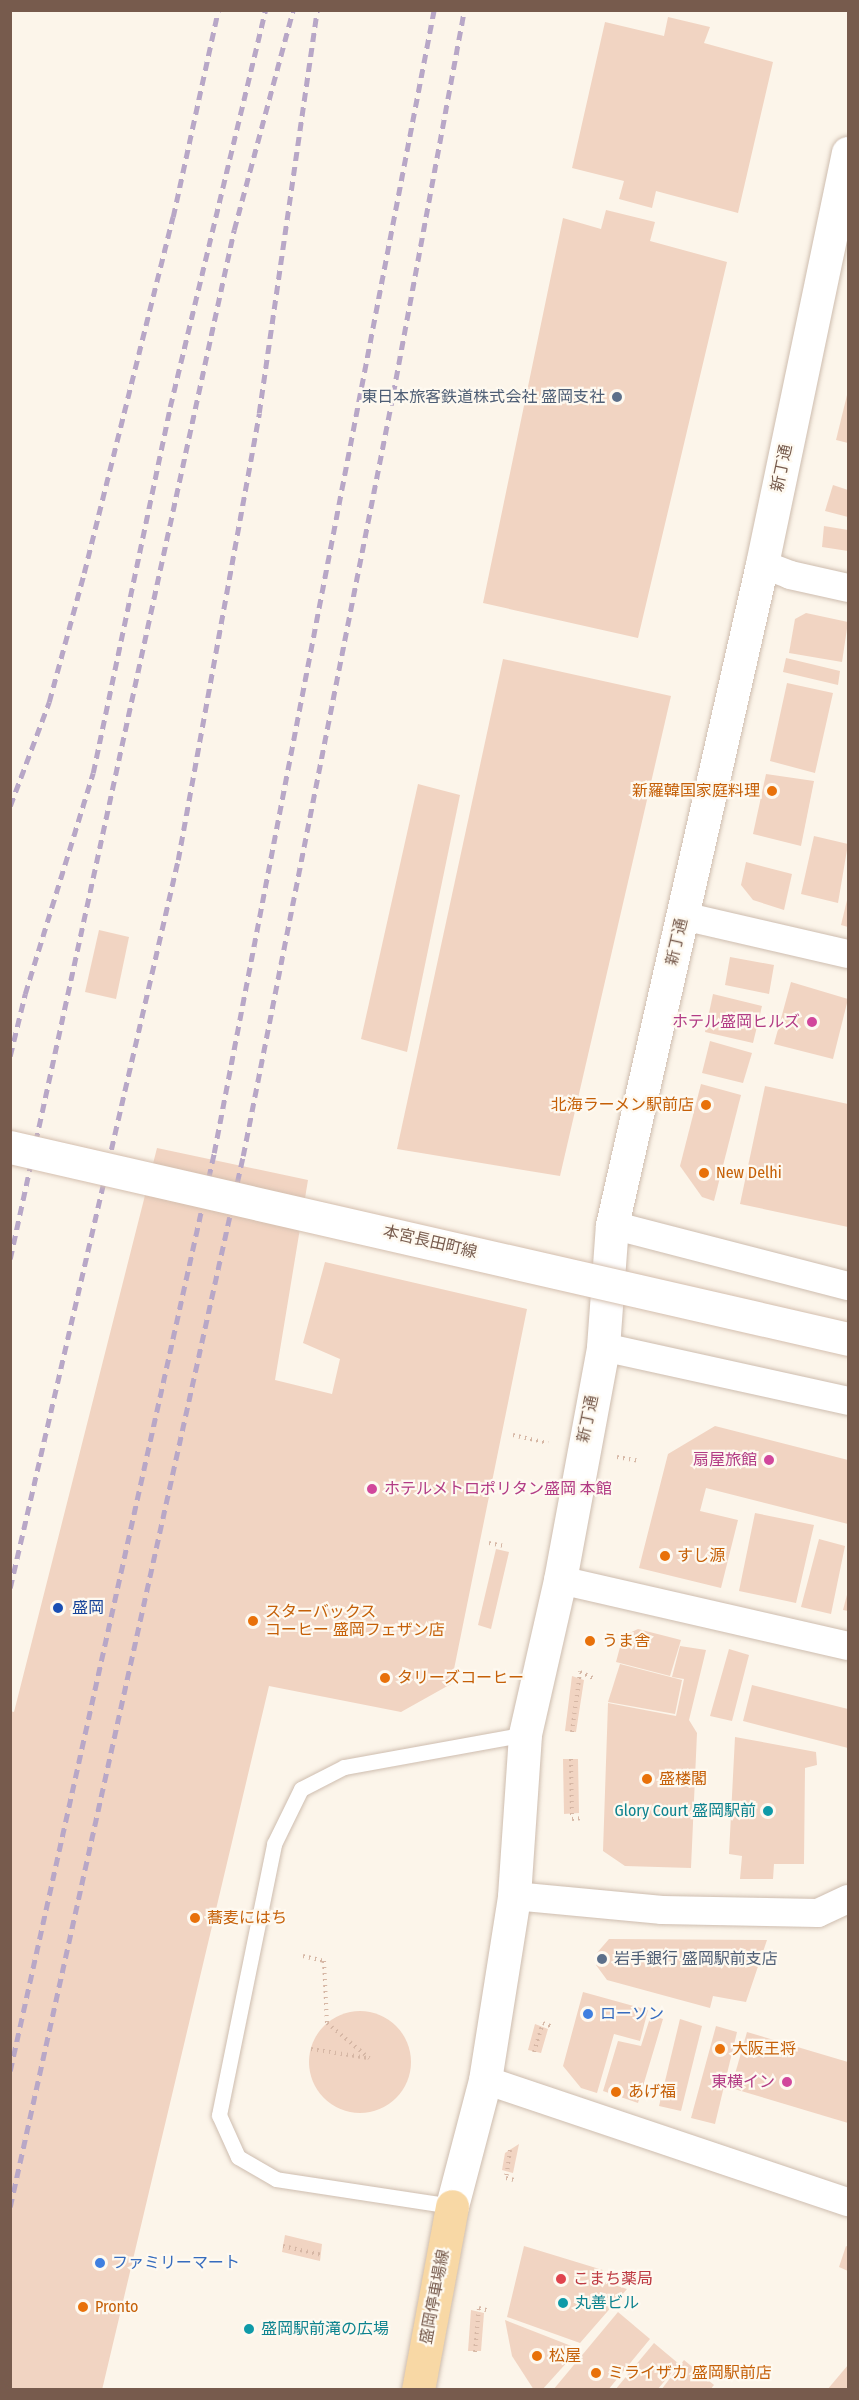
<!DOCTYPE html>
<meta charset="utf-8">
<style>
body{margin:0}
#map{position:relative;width:859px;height:2400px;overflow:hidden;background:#fcf5ea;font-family:"Fira Sans Condensed","Noto Sans JP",sans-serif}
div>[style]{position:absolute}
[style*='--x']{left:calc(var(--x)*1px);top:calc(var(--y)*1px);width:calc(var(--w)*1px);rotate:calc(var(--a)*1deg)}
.building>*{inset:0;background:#f1d4c2}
.round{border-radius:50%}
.path>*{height:4px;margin-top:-2px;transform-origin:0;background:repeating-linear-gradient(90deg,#d6b7a5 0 1.5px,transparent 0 6px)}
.roads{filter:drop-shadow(0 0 2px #cebdaf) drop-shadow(0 0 2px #cebdaf)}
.service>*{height:15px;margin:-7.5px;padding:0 7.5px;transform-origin:7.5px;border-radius:7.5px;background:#fff}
.minor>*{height:28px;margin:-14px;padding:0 14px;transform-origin:14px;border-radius:14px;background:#fff}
.tertiary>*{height:33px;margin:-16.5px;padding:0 16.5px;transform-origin:16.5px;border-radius:16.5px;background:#fff}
.primary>*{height:33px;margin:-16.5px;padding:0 16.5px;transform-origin:16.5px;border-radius:16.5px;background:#f8d8a5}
.rail>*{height:4.5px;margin-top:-2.25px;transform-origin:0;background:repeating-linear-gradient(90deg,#b8a7c7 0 9px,transparent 0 15px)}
.bridges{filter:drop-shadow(0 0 2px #d4bfaf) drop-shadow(0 0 2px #d4bfaf)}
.secondary-bridge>*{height:33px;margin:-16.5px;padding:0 16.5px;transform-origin:16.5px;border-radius:16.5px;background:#fff}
.dots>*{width:16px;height:16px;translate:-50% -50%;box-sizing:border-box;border:3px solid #fef9f0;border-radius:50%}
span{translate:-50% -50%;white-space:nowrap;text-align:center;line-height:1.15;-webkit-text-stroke:4.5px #fef9f0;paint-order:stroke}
.service-label{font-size:16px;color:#4e5e75}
.right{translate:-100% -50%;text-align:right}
.left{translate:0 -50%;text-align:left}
.street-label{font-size:16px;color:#775b4d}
.food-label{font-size:16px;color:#c56008}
.hotel-label{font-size:16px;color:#b23c85}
.transit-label{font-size:16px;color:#164399}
.culture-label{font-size:16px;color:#0d838f}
.shop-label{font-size:16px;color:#366cbe}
.health-label{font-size:16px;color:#be3a42}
.frame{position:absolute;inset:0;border:12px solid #775b4d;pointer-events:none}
</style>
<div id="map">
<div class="building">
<i style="clip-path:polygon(668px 17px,710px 27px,704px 43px,773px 62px,738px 213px,656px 191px,652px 208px,619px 199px,624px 181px,572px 168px,605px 22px,664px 36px)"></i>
<i style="clip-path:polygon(606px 210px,655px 222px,650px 241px,727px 262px,638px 638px,483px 603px,563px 218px,601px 229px)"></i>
<i style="clip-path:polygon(848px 391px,848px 443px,836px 440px)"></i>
<i style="clip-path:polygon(833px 485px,848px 490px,848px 517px,825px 511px)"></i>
<i style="clip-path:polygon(824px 526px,848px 530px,848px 551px,822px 547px)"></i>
<i style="clip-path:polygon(806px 613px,848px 622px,842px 662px,789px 653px,795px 619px)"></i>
<i style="clip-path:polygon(786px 658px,840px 671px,838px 685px,783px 672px)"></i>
<i style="clip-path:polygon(503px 659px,671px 696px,560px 1176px,397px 1149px)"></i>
<i style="clip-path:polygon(787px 683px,833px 693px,815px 773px,770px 761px)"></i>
<i style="clip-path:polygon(766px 774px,814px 781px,801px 846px,753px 834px)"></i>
<i style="clip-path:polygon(418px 784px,460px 795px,407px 1052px,361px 1039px)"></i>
<i style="clip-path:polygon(814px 836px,848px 844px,838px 903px,801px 894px)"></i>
<i style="clip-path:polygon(746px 862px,792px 874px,784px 910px,753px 900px,741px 885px)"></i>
<i style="clip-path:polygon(848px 896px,848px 927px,841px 925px)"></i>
<i style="clip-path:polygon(99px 930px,129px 937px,116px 999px,85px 992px)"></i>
<i style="clip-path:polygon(730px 957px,774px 965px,769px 994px,725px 985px)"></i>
<i style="clip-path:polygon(791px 982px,848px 999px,833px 1059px,774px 1044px)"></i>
<i style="clip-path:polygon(713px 994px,762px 1006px,753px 1043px,705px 1032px)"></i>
<i style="clip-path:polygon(710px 1041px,752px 1053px,743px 1083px,702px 1073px)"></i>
<i style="clip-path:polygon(701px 1084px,741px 1095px,714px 1201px,702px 1197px,680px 1166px)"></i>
<i style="clip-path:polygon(765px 1086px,848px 1104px,848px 1227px,740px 1204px)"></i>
<i style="clip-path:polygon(157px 1148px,308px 1180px,275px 1380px,332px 1394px,340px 1359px,303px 1343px,325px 1262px,527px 1309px,451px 1684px,401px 1712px,269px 1686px,102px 2390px,10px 2390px,10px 1711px,14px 1712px)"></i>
<i style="clip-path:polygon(715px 1426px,848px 1460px,848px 1524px,706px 1488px,700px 1511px,738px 1520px,721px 1588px,639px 1568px,668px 1454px)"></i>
<i style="clip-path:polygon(755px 1513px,814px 1525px,796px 1603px,739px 1591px)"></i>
<i style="clip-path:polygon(819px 1539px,845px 1546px,831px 1614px,801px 1607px)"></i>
<i style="clip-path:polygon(496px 1549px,509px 1552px,491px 1629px,478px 1625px)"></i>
<i style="clip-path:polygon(848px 1591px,848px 1611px,843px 1610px)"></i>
<i style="clip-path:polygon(638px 1629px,681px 1640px,670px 1676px,616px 1662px,623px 1636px)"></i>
<i style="clip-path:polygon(680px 1646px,706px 1650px,689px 1720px,697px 1733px,691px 1868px,625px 1866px,603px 1851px,608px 1703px,676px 1716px,684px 1679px,672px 1677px)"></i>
<i style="clip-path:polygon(729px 1649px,749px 1655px,732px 1721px,710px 1716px)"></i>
<i style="clip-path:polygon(620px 1664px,682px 1680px,675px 1714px,608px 1702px)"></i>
<i style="clip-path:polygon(572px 1676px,584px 1680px,576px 1732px,565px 1731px)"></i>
<i style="clip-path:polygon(752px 1685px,848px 1709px,848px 1748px,743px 1721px)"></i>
<i style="clip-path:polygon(735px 1737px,816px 1752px,817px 1765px,805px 1768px,804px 1864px,774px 1864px,773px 1879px,740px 1879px,742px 1856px,729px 1854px)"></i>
<i style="clip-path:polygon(563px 1759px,578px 1759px,579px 1813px,564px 1814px)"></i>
<i style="clip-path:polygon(609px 1939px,767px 1940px,746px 2002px,713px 1996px,710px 2008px,607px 1980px,596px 1965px,596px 1954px)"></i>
<i style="clip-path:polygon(583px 1992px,648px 2010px,640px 2041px,614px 2034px,597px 2093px,581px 2088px,563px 2066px)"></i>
<i class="round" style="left:309px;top:2011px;width:102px;height:102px"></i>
<i style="clip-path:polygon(651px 2015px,663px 2019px,638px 2103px,603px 2091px,618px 2041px,641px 2046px)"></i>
<i style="clip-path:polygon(680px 2019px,702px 2026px,681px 2111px,659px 2106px)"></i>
<i style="clip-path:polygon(535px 2024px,548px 2029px,541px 2053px,528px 2050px)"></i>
<i style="clip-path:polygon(716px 2026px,737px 2032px,715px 2124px,691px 2118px)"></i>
<i style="clip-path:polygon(747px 2032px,848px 2062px,848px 2123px,731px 2088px)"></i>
<i style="clip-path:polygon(519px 2144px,513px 2173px,502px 2170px,505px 2153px)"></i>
<i style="clip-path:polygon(285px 2235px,322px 2244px,320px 2261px,282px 2252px)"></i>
<i style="clip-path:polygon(524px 2246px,606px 2271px,602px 2281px,627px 2289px,580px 2343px,507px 2317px)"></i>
<i style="clip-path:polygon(846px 2246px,848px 2247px,848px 2271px,839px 2267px)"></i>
<i style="clip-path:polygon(471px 2310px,484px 2313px,481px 2351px,468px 2351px)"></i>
<i style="clip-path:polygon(618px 2312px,650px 2339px,608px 2390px,553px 2390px)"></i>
<i style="clip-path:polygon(505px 2320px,579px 2349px,542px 2390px,534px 2390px,512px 2356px)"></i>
<i style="clip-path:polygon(654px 2343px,679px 2364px,657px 2390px,615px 2390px)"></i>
<i style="clip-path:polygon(684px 2360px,714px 2385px,710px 2390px,661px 2390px)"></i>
<i style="clip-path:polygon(848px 2365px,848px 2390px,827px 2390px)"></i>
</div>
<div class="path">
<i style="--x:513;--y:1435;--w:36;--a:13"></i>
<i style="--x:617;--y:1457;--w:23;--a:10"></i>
<i style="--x:489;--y:1543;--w:15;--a:11"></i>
<i style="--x:572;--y:1732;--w:61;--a:-82.4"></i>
<i style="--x:580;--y:1672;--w:14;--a:25"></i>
<i style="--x:571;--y:1759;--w:60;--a:89"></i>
<i style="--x:572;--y:1819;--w:11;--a:-5"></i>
<i style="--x:303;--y:1956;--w:22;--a:13"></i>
<i style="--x:324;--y:1961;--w:62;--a:87.2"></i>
<i style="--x:327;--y:2023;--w:55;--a:39.8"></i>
<i style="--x:311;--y:2049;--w:58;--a:9"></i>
<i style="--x:534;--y:2052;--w:30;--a:-73"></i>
<i style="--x:543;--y:2023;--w:8;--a:23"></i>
<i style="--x:510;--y:2150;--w:28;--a:98"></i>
<i style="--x:506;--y:2178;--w:9;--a:13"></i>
<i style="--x:283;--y:2246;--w:39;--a:13"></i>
<i style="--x:475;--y:2352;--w:44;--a:-84.8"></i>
<i style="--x:479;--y:2308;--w:11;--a:15"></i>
</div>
<div class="roads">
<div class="service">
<i style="--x:452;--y:2206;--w:178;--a:-171.3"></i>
<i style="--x:276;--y:2179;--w:44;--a:-149.9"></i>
<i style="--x:238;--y:2157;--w:46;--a:-114.3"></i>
<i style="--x:219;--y:2115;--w:277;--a:-78.5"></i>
<i style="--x:274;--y:1844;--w:61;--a:-63.9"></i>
<i style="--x:301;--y:1789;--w:48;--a:-27.1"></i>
<i style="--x:344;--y:1767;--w:184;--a:-10.3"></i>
</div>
<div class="minor">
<i style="--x:762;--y:564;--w:30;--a:21"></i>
<i style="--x:790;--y:575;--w:59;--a:12.6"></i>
<i style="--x:683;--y:916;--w:169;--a:13"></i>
<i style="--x:612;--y:1225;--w:244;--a:14.5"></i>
<i style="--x:603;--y:1347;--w:251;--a:12.4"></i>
<i style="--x:560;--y:1580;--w:295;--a:12.9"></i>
<i style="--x:514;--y:1896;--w:149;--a:5.4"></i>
<i style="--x:662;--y:1910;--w:156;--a:1.1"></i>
<i style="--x:818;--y:1913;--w:33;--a:-25"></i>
<i style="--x:485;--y:2080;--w:383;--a:18.6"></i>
</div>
<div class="tertiary">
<i style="--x:452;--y:2206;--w:130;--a:-75.3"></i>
<i style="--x:485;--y:2080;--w:186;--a:-81"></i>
<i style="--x:514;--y:1896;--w:162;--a:-86.1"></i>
<i style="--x:525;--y:1734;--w:158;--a:-77.2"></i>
<i style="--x:560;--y:1580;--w:237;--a:-79.5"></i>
<i style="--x:603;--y:1347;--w:122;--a:-85.8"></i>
<i style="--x:612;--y:1225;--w:678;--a:-77.21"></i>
<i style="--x:762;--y:564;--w:420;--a:-78.2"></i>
</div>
<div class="primary">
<i style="--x:418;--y:2390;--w:187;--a:-79.5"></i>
</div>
</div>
<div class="rail">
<i style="--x:10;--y:806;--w:111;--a:-69.4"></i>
<i style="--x:49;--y:702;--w:134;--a:-74.8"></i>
<i style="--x:84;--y:573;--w:367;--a:-76"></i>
<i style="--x:173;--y:217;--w:212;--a:-77.7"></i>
<i style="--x:10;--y:1056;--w:64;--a:-76.4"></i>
<i style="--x:25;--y:994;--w:231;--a:-72.9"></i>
<i style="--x:93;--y:773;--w:374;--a:-78.1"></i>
<i style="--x:170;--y:407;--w:408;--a:-76.5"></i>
<i style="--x:10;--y:1259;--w:1053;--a:-77.72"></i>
<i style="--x:234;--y:230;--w:228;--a:-75"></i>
<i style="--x:10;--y:1588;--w:747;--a:-77.01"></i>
<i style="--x:178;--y:860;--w:454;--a:-79.7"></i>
<i style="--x:259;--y:413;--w:407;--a:-81.8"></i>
<i style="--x:10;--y:2071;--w:940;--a:-77.47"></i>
<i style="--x:214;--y:1153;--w:1164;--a:-79.11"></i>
<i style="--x:10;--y:2207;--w:1077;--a:-77.5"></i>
<i style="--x:243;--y:1156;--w:777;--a:-78.86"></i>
<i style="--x:393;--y:394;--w:391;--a:-79.5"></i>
</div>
<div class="bridges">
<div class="secondary-bridge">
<i style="--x:10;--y:1147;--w:860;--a:12.9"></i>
</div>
</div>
<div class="dots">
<i style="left:617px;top:397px;background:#5c6f8a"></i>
<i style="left:772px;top:791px;background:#e8710a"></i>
<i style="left:812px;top:1022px;background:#d1479c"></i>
<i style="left:706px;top:1105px;background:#e8710a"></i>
<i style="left:704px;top:1173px;background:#e8710a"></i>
<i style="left:769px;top:1460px;background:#d1479c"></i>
<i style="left:372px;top:1489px;background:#d1479c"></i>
<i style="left:665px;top:1556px;background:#e8710a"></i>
<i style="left:58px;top:1608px;background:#1a4fb4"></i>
<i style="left:253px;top:1621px;background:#e8710a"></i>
<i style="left:590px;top:1641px;background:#e8710a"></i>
<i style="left:385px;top:1678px;background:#e8710a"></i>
<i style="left:647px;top:1779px;background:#e8710a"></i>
<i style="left:768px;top:1811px;background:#0f9aa8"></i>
<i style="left:195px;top:1918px;background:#e8710a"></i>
<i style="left:602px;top:1959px;background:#5c6f8a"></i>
<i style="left:588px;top:2014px;background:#3f7fe0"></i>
<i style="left:720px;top:2049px;background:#e8710a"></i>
<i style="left:787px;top:2082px;background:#d1479c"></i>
<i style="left:616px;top:2092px;background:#e8710a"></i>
<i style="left:100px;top:2263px;background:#3f7fe0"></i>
<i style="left:561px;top:2279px;background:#e0444e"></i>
<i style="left:563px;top:2303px;background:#0f9aa8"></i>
<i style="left:83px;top:2307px;background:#e8710a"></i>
<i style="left:249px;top:2329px;background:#0f9aa8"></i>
<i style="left:537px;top:2356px;background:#e8710a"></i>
<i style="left:596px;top:2373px;background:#e8710a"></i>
</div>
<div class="service-label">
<span class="right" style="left:605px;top:397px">東日本旅客鉄道株式会社 盛岡支社</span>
<span class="left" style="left:614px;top:1959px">岩手銀行 盛岡駅前支店</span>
</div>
<div class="street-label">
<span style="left:782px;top:468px;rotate:-78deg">新丁通</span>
<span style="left:677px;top:942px;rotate:-77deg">新丁通</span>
<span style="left:430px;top:1242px;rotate:13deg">本宮長田町線</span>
<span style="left:588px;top:1419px;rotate:-78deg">新丁通</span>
<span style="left:435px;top:2297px;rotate:-79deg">盛岡停車場線</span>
</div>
<div class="food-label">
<span class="right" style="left:760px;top:791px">新羅韓国家庭料理</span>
<span class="right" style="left:694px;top:1105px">北海ラーメン駅前店</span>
<span class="left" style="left:716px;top:1173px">New Delhi</span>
<span class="left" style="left:677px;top:1556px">すし源</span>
<span class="left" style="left:265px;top:1621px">スターバックス<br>コーヒー 盛岡フェザン店</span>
<span class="left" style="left:602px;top:1641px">うま舎</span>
<span class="left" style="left:397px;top:1678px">タリーズコーヒー</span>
<span class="left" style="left:659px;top:1779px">盛楼閣</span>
<span class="left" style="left:207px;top:1918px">蕎麦にはち</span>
<span class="left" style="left:732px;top:2049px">大阪王将</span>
<span class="left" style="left:628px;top:2092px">あげ福</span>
<span class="left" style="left:95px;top:2307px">Pronto</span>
<span class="left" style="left:549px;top:2356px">松屋</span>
<span class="left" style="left:608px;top:2373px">ミライザカ 盛岡駅前店</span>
</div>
<div class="hotel-label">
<span class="right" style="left:800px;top:1022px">ホテル盛岡ヒルズ</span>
<span class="right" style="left:757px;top:1460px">扇屋旅館</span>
<span class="left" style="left:384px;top:1489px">ホテルメトロポリタン盛岡 本館</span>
<span class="right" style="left:775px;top:2082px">東横イン</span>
</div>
<div class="transit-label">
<span class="left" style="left:72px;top:1608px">盛岡</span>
</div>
<div class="culture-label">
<span class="right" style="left:756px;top:1811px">Glory Court 盛岡駅前</span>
<span class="left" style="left:575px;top:2303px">丸善ビル</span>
<span class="left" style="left:261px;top:2329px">盛岡駅前滝の広場</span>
</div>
<div class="shop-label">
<span class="left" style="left:600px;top:2014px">ローソン</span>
<span class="left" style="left:112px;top:2263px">ファミリーマート</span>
</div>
<div class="health-label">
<span class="left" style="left:573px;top:2279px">こまち薬局</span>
</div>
<div class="frame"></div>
</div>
